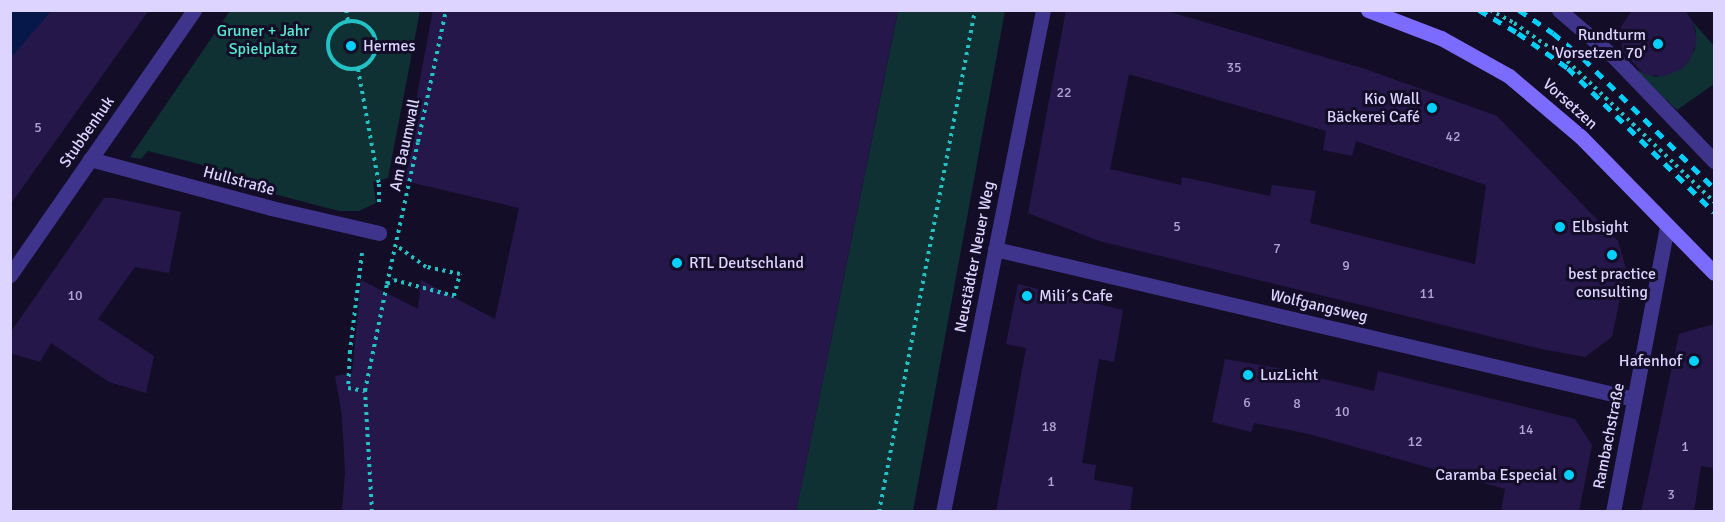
<!DOCTYPE html>
<meta charset="utf-8">
<style>
body{margin:0}
#map{position:relative;width:1725px;height:522px;overflow:hidden;background:#140d28;font-family:Signika,sans-serif}
div>[style]{position:absolute}
[style*='--x']{left:calc(var(--x)*1px);top:calc(var(--y)*1px);width:calc(var(--w)*1px);rotate:calc(var(--a)*1deg)}
.green>*{inset:0;background:#0f3133}
.water>*{inset:0;background:#051849}
.building>*{inset:0;background:#26174b}
.path>*{height:4px;margin-top:-2px;transform-origin:0;background:repeating-linear-gradient(90deg,#23c0c4 0 3px,transparent 0 7.5px)}
.path>.ring{margin:-2px;padding:0;box-sizing:content-box;background:none;border:4px solid #23c0c4;border-radius:50%}
.lane>*{height:15px;margin:-7.5px;padding:0 7.5px;transform-origin:7.5px;border-radius:7.5px;background:#3f348c}
.street>*{height:15px;margin:-7.5px;padding:0 7.5px;transform-origin:7.5px;border-radius:7.5px;background:#3f348c}
.secondary>*{height:15px;margin:-7.5px;padding:0 7.5px;transform-origin:7.5px;border-radius:7.5px;background:#7c6bff}
.rail>*{height:4.5px;margin-top:-2.25px;transform-origin:0;background:repeating-linear-gradient(90deg,#00d0ff 0 9px,transparent 0 17px)}
.path-bridge>*{height:4px;margin-top:-2px;transform-origin:0;background:repeating-linear-gradient(90deg,#23c0c4 0 3px,transparent 0 7.5px)}
.dots>*{width:16px;height:16px;translate:-50% -50%;box-sizing:border-box;border:3px solid #140d28;border-radius:50%}
span{translate:-50% -50%;white-space:nowrap;text-align:center;line-height:1.15;-webkit-text-stroke:6px #140d28;paint-order:stroke}
.number-label{font-size:14px;color:#afa5d2}
.number-label span{-webkit-text-stroke-width:0}
.park-label{font-size:16px;color:#54ebd2}
.poi-label{font-size:16px;color:#ddd4ff}
.right{translate:-100% -50%;text-align:right}
.left{translate:0 -50%;text-align:left}
.street-label{font-size:16px;color:#ddd4ff}
.frame{position:absolute;inset:0;border:12px solid #ddd4ff;pointer-events:none}
</style>
<div id="map">
<div class="green">
<i style="clip-path:polygon(230px 11px,420px 11px,388px 178px,373px 182px,376px 203px,359px 211px,339px 211px,206px 176px,203px 165px,148px 151px,141px 159px,130px 157px)"></i>
<i style="clip-path:polygon(898px 11px,1005px 11px,913px 511px,796px 512px)"></i>
<i style="clip-path:polygon(1693px 22px,1714px 46px,1714px 84px,1677px 110px,1634px 69px,1656px 77px,1682px 69px,1695px 49px,1696px 31px)"></i>
</div>
<div class="water">
<i style="clip-path:polygon(11px 11px,53px 11px,11px 59px)"></i>
</div>
<div class="building">
<i style="clip-path:polygon(52px 10px,149px 10px,10px 205px,10px 59px)"></i>
<i style="clip-path:polygon(433px 10px,898px 10px,796px 512px,342px 512px,345px 473px,342px 416px,335px 376px,352px 373px,361px 280px,418px 309px,421px 280px,495px 319px,519px 208px,401px 180px)"></i>
<i style="clip-path:polygon(evenodd,1066px 10px,1163px 10px,1365px 69px,1497px 116px,1618px 241px,1626px 269px,1612px 337px,1585px 357px,1541px 349px,1099px 241px,1028px 213px,1066px 10px,1129px 74px,1326px 131px,1323px 150px,1352px 156px,1356px 141px,1486px 185px,1475px 264px,1310px 223px,1316px 191px,1272px 185px,1270px 196px,1182px 177px,1181px 185px,1110px 169px,1129px 74px)"></i>
<i style="clip-path:polygon(1632px 10px,1685px 10px,1693px 22px,1697px 40px,1690px 60px,1682px 69px,1665px 76px,1645px 75px,1622px 51px,1621px 27px)"></i>
<i style="clip-path:polygon(104px 198px,114px 198px,181px 212px,169px 273px,135px 267px,98px 319px,154px 356px,146px 393px,109px 382px,51px 343px,40px 362px,10px 353px,10px 333px)"></i>
<i style="clip-path:polygon(1018px 284px,1123px 310px,1114px 362px,1099px 359px,1082px 463px,1096px 465px,1094px 480px,1133px 487px,1130px 512px,996px 512px,1026px 348px,1006px 344px)"></i>
<i style="clip-path:polygon(1714px 324px,1714px 468px,1701px 466px,1694px 512px,1641px 512px,1679px 334px)"></i>
<i style="clip-path:polygon(1225px 359px,1283px 369px,1374px 391px,1378px 371px,1575px 419px,1592px 445px,1579px 512px,1501px 512px,1505px 489px,1309px 434px,1254px 423px,1251px 432px,1212px 422px)"></i>
</div>
<div class="path">
<i style="--x:346;--y:10;--w:11;--a:80"></i>
<i style="--x:1490;--y:10;--w:27;--a:28"></i>
<i style="--x:1514;--y:23;--w:58;--a:34.5"></i>
<i style="--x:1562;--y:56;--w:211;--a:43.8"></i>
<i class="ring" style="left:328px;top:21px;width:44px;height:44px"></i>
<i style="--x:358;--y:69;--w:117;--a:79.7"></i>
<i style="--x:379;--y:184;--w:23;--a:90"></i>
<i style="--x:418;--y:142;--w:135;--a:-78"></i>
<i style="--x:362;--y:253;--w:99;--a:97"></i>
<i style="--x:350;--y:351;--w:37;--a:93"></i>
<i style="--x:348;--y:388;--w:17;--a:10"></i>
<i style="--x:372;--y:512;--w:121;--a:-93.3"></i>
<i style="--x:365;--y:391;--w:109;--a:-78.4"></i>
<i style="--x:387;--y:284;--w:8;--a:-30"></i>
<i style="--x:394;--y:280;--w:62;--a:14.9"></i>
<i style="--x:454;--y:296;--w:23;--a:-75"></i>
<i style="--x:460;--y:274;--w:35;--a:-168"></i>
<i style="--x:426;--y:267;--w:34;--a:-144"></i>
<i style="--x:879;--y:512;--w:511;--a:-79.17"></i>
</div>
<div class="lane">
<i style="--x:1559;--y:10;--w:74;--a:40.6"></i>
<i style="--x:1615;--y:58;--w:143;--a:46.1"></i>
<i style="--x:90;--y:159;--w:188;--a:15.1"></i>
<i style="--x:271;--y:208;--w:111;--a:13"></i>
</div>
<div class="street">
<i style="--x:995;--y:249;--w:656;--a:13.21"></i>
<i style="--x:10;--y:275;--w:323;--a:-55.2"></i>
<i style="--x:943;--y:512;--w:512;--a:-78.73"></i>
<i style="--x:1613;--y:512;--w:292;--a:-79.3"></i>
</div>
<div class="secondary">
<i style="--x:1368;--y:10;--w:78;--a:21"></i>
<i style="--x:1441;--y:38;--w:78;--a:29.2"></i>
<i style="--x:1509;--y:76;--w:94;--a:40.3"></i>
<i style="--x:1581;--y:137;--w:190;--a:45.6"></i>
</div>
<div class="rail">
<i style="--x:1479;--y:10;--w:45;--a:30.5"></i>
<i style="--x:1518;--y:33;--w:61;--a:35"></i>
<i style="--x:1568;--y:68;--w:205;--a:44.6"></i>
<i style="--x:1519;--y:10;--w:41;--a:34.1"></i>
<i style="--x:1553;--y:33;--w:40;--a:40"></i>
<i style="--x:1584;--y:59;--w:183;--a:44.8"></i>
</div>
<div class="path-bridge">
<i style="--x:387;--y:284;--w:145;--a:-77.7"></i>
</div>
<div class="dots">
<i style="left:1658px;top:44px;background:#00d0ff"></i>
<i style="left:351px;top:46px;background:#00d0ff"></i>
<i style="left:1432px;top:108px;background:#00d0ff"></i>
<i style="left:1560px;top:227px;background:#00d0ff"></i>
<i style="left:1612px;top:255px;background:#00d0ff"></i>
<i style="left:677px;top:263px;background:#00d0ff"></i>
<i style="left:1027px;top:296px;background:#00d0ff"></i>
<i style="left:1694px;top:361px;background:#00d0ff"></i>
<i style="left:1248px;top:375px;background:#00d0ff"></i>
<i style="left:1569px;top:475px;background:#00d0ff"></i>
</div>
<div class="number-label">
<span style="left:1234px;top:68px">35</span>
<span style="left:1064px;top:93px">22</span>
<span style="left:38px;top:128px">5</span>
<span style="left:1453px;top:137px">42</span>
<span style="left:1177px;top:227px">5</span>
<span style="left:1277px;top:249px">7</span>
<span style="left:1346px;top:266px">9</span>
<span style="left:1427px;top:294px">11</span>
<span style="left:75px;top:296px">10</span>
<span style="left:1247px;top:403px">6</span>
<span style="left:1297px;top:404px">8</span>
<span style="left:1342px;top:412px">10</span>
<span style="left:1049px;top:427px">18</span>
<span style="left:1526px;top:430px">14</span>
<span style="left:1415px;top:442px">12</span>
<span style="left:1685px;top:447px">1</span>
<span style="left:1051px;top:482px">1</span>
<span style="left:1671px;top:495px">3</span>
</div>
<div class="park-label">
<span style="left:263px;top:40px">Gruner + Jahr<br>Spielplatz</span>
</div>
<div class="poi-label">
<span class="right" style="left:1646px;top:44px">Rundturm<br>'Vorsetzen 70'</span>
<span class="left" style="left:363px;top:46px">Hermes</span>
<span class="right" style="left:1420px;top:108px">Kio Wall<br>Bäckerei Café</span>
<span class="left" style="left:1572px;top:227px">Elbsight</span>
<span class="left" style="left:689px;top:263px">RTL Deutschland</span>
<span style="left:1612px;top:283px">best practice<br>consulting</span>
<span class="left" style="left:1039px;top:296px">Mili´s Cafe</span>
<span class="right" style="left:1682px;top:361px">Hafenhof</span>
<span class="left" style="left:1260px;top:375px">LuzLicht</span>
<span class="right" style="left:1557px;top:475px">Caramba Especial</span>
</div>
<div class="street-label">
<span style="left:1570px;top:104px;rotate:42deg">Vorsetzen</span>
<span style="left:87px;top:132px;rotate:-55deg">Stubbenhuk</span>
<span style="left:405px;top:145px;rotate:-78deg">Am Baumwall</span>
<span style="left:239px;top:181px;rotate:15deg">Hullstraße</span>
<span style="left:975px;top:257px;rotate:-79deg">Neustädter Neuer Weg</span>
<span style="left:1319px;top:306px;rotate:13deg">Wolfgangsweg</span>
<span style="left:1609px;top:436px;rotate:-79deg">Rambachstraße</span>
</div>
<div class="frame"></div>
</div>
